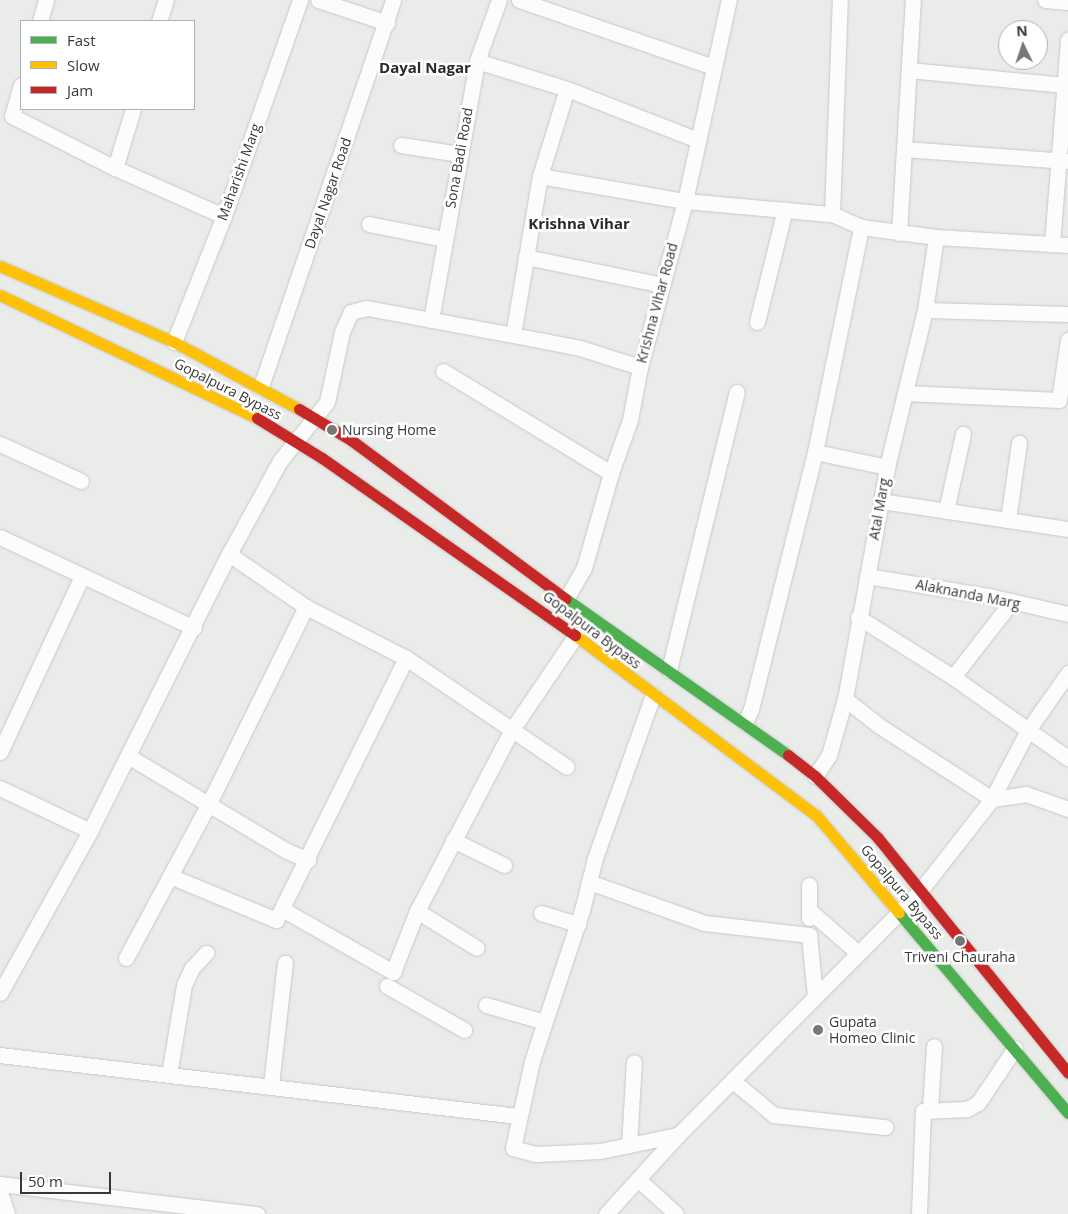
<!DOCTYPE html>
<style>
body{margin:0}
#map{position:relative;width:1068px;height:1214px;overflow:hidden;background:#eaece9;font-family:"Open Sans",sans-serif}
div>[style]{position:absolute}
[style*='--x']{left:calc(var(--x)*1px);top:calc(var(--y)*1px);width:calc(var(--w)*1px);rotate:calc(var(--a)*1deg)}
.roads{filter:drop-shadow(0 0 1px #c7c8c6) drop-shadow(0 0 1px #c7c8c6)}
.street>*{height:15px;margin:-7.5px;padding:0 7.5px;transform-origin:7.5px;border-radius:7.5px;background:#fcfcfc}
.fast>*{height:11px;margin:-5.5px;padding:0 5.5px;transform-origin:5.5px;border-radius:5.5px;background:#4caf50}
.slow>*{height:11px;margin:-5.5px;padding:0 5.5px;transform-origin:5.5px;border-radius:5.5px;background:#ffc107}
.jam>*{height:11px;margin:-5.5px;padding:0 5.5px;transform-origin:5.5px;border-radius:5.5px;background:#c62828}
.dots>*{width:14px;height:14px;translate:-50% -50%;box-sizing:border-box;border:2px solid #fff;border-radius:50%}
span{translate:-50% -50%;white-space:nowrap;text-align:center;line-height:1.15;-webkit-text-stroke:5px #fff;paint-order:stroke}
.street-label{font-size:14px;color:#383937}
.poi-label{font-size:14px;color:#383937}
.left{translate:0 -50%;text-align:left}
.neighbourhood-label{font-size:15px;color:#292b28;font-weight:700}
.legend{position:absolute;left:20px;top:20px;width:175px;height:90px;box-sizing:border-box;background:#fff;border:1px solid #afb0af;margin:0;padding:6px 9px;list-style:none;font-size:15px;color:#383937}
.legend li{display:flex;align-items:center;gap:10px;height:25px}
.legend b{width:25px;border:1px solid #afb0af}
.north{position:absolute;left:998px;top:20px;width:50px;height:50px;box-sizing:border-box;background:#fff;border:1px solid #afb0af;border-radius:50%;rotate:356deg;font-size:14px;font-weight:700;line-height:20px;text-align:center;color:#383937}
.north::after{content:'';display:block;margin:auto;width:18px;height:22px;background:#767875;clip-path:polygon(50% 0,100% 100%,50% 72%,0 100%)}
.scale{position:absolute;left:20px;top:1172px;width:91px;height:22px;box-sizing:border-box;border:2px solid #383937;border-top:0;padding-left:6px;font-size:15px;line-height:18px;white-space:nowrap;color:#383937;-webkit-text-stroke:4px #fff;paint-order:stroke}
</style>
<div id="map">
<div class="roads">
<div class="street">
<i style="--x:318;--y:0;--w:73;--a:18.4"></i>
<i style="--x:519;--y:0;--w:206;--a:19"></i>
<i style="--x:1045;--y:0;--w:23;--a:5"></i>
<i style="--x:40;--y:21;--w:22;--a:-74"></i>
<i style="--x:159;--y:21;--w:22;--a:-72"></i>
<i style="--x:477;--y:61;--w:94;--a:17.3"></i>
<i style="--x:567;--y:89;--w:141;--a:21.3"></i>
<i style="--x:909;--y:70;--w:156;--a:5.5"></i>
<i style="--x:21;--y:85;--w:32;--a:106"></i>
<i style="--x:12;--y:116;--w:115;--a:26.8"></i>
<i style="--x:115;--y:168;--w:119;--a:23.8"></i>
<i style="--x:401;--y:145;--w:59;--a:8.8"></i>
<i style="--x:904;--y:149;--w:163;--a:4.2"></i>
<i style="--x:115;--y:168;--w:62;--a:-73"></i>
<i style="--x:540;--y:176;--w:147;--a:9.8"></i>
<i style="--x:685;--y:201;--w:148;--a:5.1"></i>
<i style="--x:832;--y:214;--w:32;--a:24"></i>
<i style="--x:861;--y:227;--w:76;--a:7.6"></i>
<i style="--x:936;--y:237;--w:132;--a:3.5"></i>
<i style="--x:832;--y:214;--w:214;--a:-87.9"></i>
<i style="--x:369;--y:224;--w:76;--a:11.3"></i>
<i style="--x:899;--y:233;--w:233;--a:-86.6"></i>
<i style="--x:1052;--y:244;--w:205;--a:-85.5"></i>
<i style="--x:526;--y:257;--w:139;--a:11.6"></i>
<i style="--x:925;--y:310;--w:143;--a:1.6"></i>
<i style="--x:431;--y:320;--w:263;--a:-79.9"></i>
<i style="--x:477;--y:61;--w:65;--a:-70.2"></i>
<i style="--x:757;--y:322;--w:116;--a:-76.1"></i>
<i style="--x:513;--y:335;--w:161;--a:-80.4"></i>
<i style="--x:540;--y:176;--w:91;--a:-72.8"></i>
<i style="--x:174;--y:342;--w:136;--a:-68.4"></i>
<i style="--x:224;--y:216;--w:229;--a:-70.6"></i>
<i style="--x:443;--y:371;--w:197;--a:31.3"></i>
<i style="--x:261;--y:386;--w:408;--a:-71.1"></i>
<i style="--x:905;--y:393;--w:154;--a:2.6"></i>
<i style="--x:1059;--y:400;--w:61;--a:-81.5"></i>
<i style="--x:0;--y:444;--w:89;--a:24.6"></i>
<i style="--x:815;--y:452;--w:74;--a:11.8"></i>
<i style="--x:881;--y:501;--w:189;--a:8.5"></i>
<i style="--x:946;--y:511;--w:79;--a:-77.6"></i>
<i style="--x:1008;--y:520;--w:78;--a:-81.9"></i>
<i style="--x:0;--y:537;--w:214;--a:25.1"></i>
<i style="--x:867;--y:576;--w:124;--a:9.3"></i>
<i style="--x:989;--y:596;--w:81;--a:12.8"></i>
<i style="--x:566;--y:599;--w:36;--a:-60"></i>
<i style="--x:584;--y:568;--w:99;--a:-74.1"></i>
<i style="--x:611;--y:473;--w:56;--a:-70.3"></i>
<i style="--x:630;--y:420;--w:54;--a:-79.3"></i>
<i style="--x:640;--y:367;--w:172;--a:-74.8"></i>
<i style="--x:685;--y:201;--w:206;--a:-77.7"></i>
<i style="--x:858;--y:617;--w:112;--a:32.3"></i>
<i style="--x:953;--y:677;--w:141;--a:35.2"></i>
<i style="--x:406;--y:658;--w:194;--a:34.1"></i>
<i style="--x:669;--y:670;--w:286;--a:-76.3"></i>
<i style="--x:953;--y:677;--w:96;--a:-52.2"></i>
<i style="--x:653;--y:695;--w:173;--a:109.6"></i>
<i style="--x:595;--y:858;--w:54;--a:104"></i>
<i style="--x:582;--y:910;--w:159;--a:108.3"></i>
<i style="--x:532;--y:1061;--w:89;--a:102.3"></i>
<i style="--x:513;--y:1148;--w:24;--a:15"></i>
<i style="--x:536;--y:1154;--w:64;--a:-2.7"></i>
<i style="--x:600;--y:1151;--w:80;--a:-11.6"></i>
<i style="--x:845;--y:699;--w:42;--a:38.2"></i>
<i style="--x:878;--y:725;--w:136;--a:33"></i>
<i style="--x:992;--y:799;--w:78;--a:-62.4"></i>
<i style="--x:1028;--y:730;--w:70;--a:-54.9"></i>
<i style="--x:745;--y:723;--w:15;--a:-67"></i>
<i style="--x:751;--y:709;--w:265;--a:-76"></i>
<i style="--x:815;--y:452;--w:230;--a:-78.4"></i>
<i style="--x:0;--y:752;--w:194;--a:-65"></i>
<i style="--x:128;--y:756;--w:185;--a:30.9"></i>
<i style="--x:287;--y:851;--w:23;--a:23"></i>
<i style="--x:815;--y:776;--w:25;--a:-56"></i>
<i style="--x:829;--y:755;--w:58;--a:-74.1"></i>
<i style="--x:845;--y:699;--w:236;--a:-79.7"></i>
<i style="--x:887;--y:467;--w:162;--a:-76.4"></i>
<i style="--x:925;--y:310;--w:74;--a:-81.4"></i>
<i style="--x:0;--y:788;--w:100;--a:25.5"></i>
<i style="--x:453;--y:840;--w:57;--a:26.1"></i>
<i style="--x:170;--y:876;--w:115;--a:22.5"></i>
<i style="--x:276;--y:920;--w:292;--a:-63.6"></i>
<i style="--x:406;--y:658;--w:112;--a:-153"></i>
<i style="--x:306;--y:607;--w:93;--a:-145.5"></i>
<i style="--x:589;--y:882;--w:123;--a:19.5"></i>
<i style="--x:705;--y:923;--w:105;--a:6.6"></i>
<i style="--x:809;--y:935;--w:61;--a:84.4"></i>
<i style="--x:282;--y:909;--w:128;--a:29.6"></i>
<i style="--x:393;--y:972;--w:66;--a:-68.5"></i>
<i style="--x:417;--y:911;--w:203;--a:-62.4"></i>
<i style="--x:511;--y:731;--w:116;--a:-55.9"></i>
<i style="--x:809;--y:910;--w:65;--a:41.3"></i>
<i style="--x:417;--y:911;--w:70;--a:31.7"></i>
<i style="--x:541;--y:913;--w:39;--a:17"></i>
<i style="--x:809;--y:918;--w:33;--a:-90"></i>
<i style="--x:126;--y:958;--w:176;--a:-61.8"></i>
<i style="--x:209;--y:803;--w:219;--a:-63.7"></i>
<i style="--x:387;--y:986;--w:89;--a:29.7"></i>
<i style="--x:0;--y:993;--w:185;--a:-60.9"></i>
<i style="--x:90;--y:831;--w:310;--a:-63.4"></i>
<i style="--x:229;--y:554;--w:106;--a:-61.3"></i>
<i style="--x:280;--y:461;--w:75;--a:-51.5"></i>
<i style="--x:327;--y:402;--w:72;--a:-77.9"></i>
<i style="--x:342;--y:332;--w:22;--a:-66"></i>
<i style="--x:351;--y:312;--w:16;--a:-14"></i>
<i style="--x:367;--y:308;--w:148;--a:10.5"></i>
<i style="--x:513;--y:335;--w:68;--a:11"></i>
<i style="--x:580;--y:348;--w:63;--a:17.6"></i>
<i style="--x:486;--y:1005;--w:61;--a:16.1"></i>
<i style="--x:0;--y:1055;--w:522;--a:6.72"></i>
<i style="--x:169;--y:1074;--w:90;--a:-80.4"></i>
<i style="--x:184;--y:985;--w:19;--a:-65"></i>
<i style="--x:192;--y:968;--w:21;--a:-47"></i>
<i style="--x:733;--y:1081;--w:53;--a:39.7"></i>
<i style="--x:774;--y:1115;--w:112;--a:6.2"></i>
<i style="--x:271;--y:1085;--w:123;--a:-83.5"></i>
<i style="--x:930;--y:1108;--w:62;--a:-86.3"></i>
<i style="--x:629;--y:1145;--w:83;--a:-86.6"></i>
<i style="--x:639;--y:1180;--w:50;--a:42.6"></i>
<i style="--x:0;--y:1184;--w:259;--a:6.7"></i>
<i style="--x:0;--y:1192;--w:23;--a:72"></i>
<i style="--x:606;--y:1214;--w:107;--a:-47.7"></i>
<i style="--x:678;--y:1135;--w:344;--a:-45.2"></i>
<i style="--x:920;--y:891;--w:117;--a:-52"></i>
<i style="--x:992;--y:799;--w:34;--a:-8"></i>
<i style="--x:1026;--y:794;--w:45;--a:19.7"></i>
<i style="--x:919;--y:1214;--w:103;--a:-87.8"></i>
<i style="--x:923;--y:1111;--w:44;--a:-2.6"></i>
<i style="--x:967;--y:1109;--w:13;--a:-29"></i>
<i style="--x:978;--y:1103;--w:66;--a:-56.1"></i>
</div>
<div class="fast">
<i style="--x:566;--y:599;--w:271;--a:35.1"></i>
<i style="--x:899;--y:913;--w:262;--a:49.8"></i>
</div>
<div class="slow">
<i style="--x:0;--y:266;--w:190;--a:23.6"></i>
<i style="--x:174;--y:342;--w:142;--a:28.2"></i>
<i style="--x:0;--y:295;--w:285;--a:25.6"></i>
<i style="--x:575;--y:635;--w:301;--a:36.8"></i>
<i style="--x:816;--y:815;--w:128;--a:49.7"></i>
</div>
<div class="jam">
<i style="--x:299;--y:409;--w:61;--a:30.8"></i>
<i style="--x:351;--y:440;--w:267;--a:36.5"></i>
<i style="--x:257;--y:418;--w:76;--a:31.6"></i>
<i style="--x:322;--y:458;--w:309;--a:35"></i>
<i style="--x:788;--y:755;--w:34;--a:38"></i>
<i style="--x:815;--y:776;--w:88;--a:44.5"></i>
<i style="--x:878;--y:838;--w:302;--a:51"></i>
</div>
</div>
<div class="dots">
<i style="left:332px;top:430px;background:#767875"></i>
<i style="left:960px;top:941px;background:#767875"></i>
<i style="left:818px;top:1030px;background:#767875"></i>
</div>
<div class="street-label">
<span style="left:459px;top:158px;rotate:-80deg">Sona Badi Road</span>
<span style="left:239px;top:172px;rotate:-70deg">Maharishi Marg</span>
<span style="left:328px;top:193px;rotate:-71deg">Dayal Nagar Road</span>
<span style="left:657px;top:303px;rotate:-75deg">Krishna Vihar Road</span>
<span style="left:228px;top:389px;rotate:27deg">Gopalpura Bypass</span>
<span style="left:879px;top:509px;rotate:-80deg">Atal Marg</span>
<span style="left:968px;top:594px;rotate:11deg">Alaknanda Marg</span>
<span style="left:592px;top:630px;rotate:37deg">Gopalpura Bypass</span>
<span style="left:902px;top:892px;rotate:50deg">Gopalpura Bypass</span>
</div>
<div class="poi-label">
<span class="left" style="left:342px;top:430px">Nursing Home</span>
<span style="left:960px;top:957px">Triveni Chauraha</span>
<span class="left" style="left:829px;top:1030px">Gupata<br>Homeo Clinic</span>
</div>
<div class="neighbourhood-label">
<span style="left:425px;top:68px">Dayal Nagar</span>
<span style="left:579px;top:224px">Krishna Vihar</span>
</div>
<ul class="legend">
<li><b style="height:6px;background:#4caf50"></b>Fast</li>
<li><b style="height:6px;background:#ffc107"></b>Slow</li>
<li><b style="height:6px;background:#c62828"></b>Jam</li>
</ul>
<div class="north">N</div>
<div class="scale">50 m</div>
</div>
